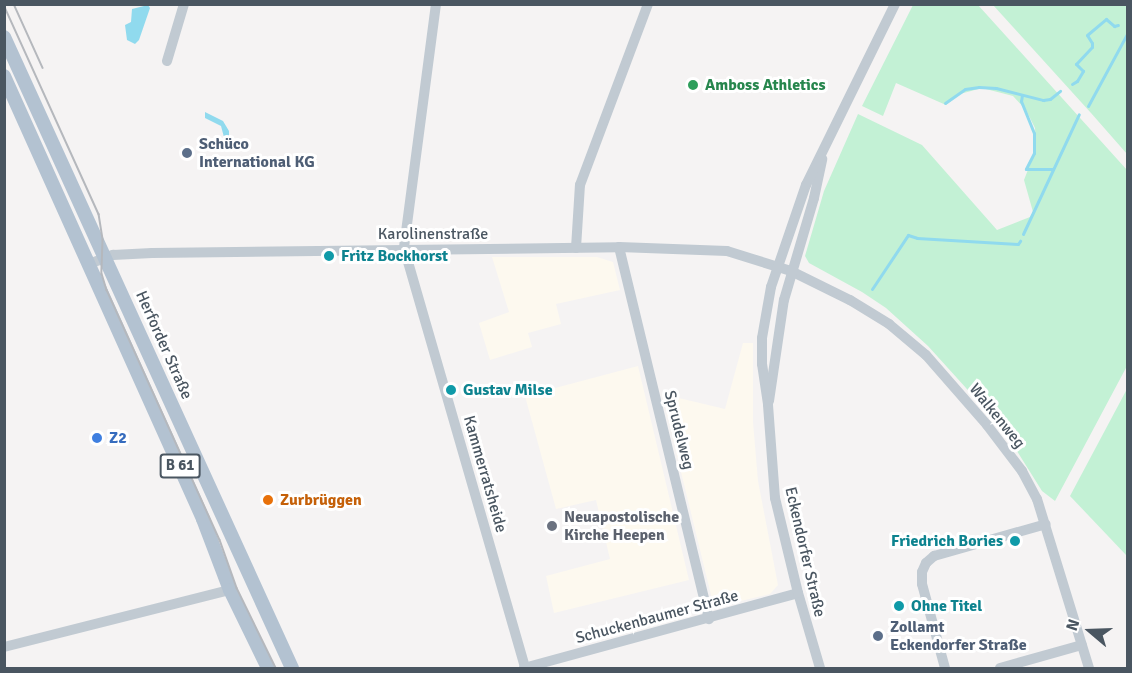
<!DOCTYPE html>
<meta charset="utf-8">
<style>
body{margin:0}
#map{position:relative;width:1132px;height:673px;overflow:hidden;background:#f5f3f3;font-family:Signika,sans-serif}
div>[style]{position:absolute}
[style*='--x']{left:calc(var(--x)*1px);top:calc(var(--y)*1px);width:calc(var(--w)*1px);rotate:calc(var(--a)*1deg)}
.commercial>*{inset:0;background:#fdf9ef}
.green>*{inset:0;background:#c3f1d5}
.water>*{inset:0;background:#90daee}
.stream>*{height:3px;margin:-1.5px;padding:0 1.5px;transform-origin:1.5px;border-radius:1.5px;background:#90daee}
.minor>*{height:10px;margin:-5px;padding:0 5px;transform-origin:5px;border-radius:5px;background:#c1cad2}
.major>*{height:14px;margin:-7px;padding:0 7px;transform-origin:7px;border-radius:7px;background:#b3c2d1}
.tram>*{height:1.5px;margin:-0.75px;padding:0 0.75px;transform-origin:0.75px;border-radius:0.75px;background:#b5b8bd}
.dots>*{width:16px;height:16px;translate:-50% -50%;box-sizing:border-box;border:3px solid #fff;border-radius:50%}
span{translate:-50% -50%;white-space:nowrap;text-align:center;line-height:1.15;-webkit-text-stroke:6px #fff;paint-order:stroke}
.shield-label span{padding:2px 4px;background:#fff;border:2px solid;border-radius:4px;-webkit-text-stroke-width:0}
.shield-label{font-size:15px;color:#4a5661;font-weight:700}
.leisure-label{font-size:16px;color:#27864d;font-weight:700}
.left{translate:0 -50%;text-align:left}
.service-label{font-size:16px;color:#4e5e75;font-weight:700}
.street-label{font-size:16px;color:#4a5661}
.culture-label{font-size:16px;color:#0d838f;font-weight:700}
.right{translate:-100% -50%;text-align:right}
.shop-label{font-size:16px;color:#366cbe;font-weight:700}
.food-label{font-size:16px;color:#c56008;font-weight:700}
.worship-label{font-size:16px;color:#5b616d;font-weight:700}
.frame{position:absolute;inset:0;border:6px solid #4a5661;pointer-events:none}
.north{position:absolute;left:1060px;top:601px;width:60px;height:60px;-webkit-text-stroke:4px #fff;paint-order:stroke;rotate:289deg;font-size:16px;font-weight:700;line-height:24px;text-align:center;color:#4a5661}
.north::after{content:'';display:block;margin:auto;width:21px;height:27px;background:#4a5661;clip-path:polygon(50% 0,100% 100%,50% 72%,0 100%)}
</style>
<div id="map">
<div class="commercial">
<i style="clip-path:polygon(492px 257px,597px 257px,613px 262px,620px 290px,556px 304px,561px 324px,528px 333px,532px 347px,490px 360px,479px 323px,509px 312px)"></i>
<i style="clip-path:polygon(743px 343px,753px 343px,753px 422px,758px 481px,778px 585px,770px 594px,720px 606px,712px 599px,662px 394px,725px 409px)"></i>
<i style="clip-path:polygon(638px 366px,689px 580px,554px 613px,546px 576px,610px 559px,596px 500px,556px 509px,525px 396px)"></i>
</div>
<div class="green">
<i style="clip-path:polygon(913px 5px,978px 5px,1127px 170px,1127px 366px,1055px 501px,1042px 491px,1012px 443px,985px 409px,928px 346px,886px 308px,862px 292px,809px 263px,805px 256px,824px 191px,858px 114px,922px 145px,997px 230px,1030px 217px,1033px 212px,1024px 180px,1036px 149px,1035px 128px,1026px 110px,1013px 96px,982px 88px,960px 94px,946px 105px,896px 83px,883px 116px,862px 106px)"></i>
<i style="clip-path:polygon(993px 5px,1127px 5px,1127px 154px,1091px 113px)"></i>
<i style="clip-path:polygon(1127px 389px,1128px 556px,1127px 556px,1070px 496px)"></i>
</div>
<div class="water">
<i style="clip-path:polygon(148px 5px,150px 8px,139px 40px,135px 44px,127px 40px,125px 25px,131px 22px,132px 9px)"></i>
<i style="clip-path:polygon(205px 112px,223px 121px,229px 131px,229px 141px,225px 141px,221px 126px,205px 118px)"></i>
</div>
<div class="stream">
<i style="--x:1072;--y:84;--w:6;--a:-31"></i>
<i style="--x:1077;--y:81;--w:12;--a:-59"></i>
<i style="--x:1083;--y:71;--w:10;--a:-135"></i>
<i style="--x:1076;--y:64;--w:23;--a:-47"></i>
<i style="--x:1092;--y:47;--w:4;--a:-90"></i>
<i style="--x:1092;--y:43;--w:9;--a:-122"></i>
<i style="--x:1087;--y:35;--w:25;--a:-40"></i>
<i style="--x:1106;--y:19;--w:11;--a:41"></i>
<i style="--x:1114;--y:26;--w:4;--a:-14"></i>
<i style="--x:1022;--y:95;--w:6;--a:99"></i>
<i style="--x:1021;--y:101;--w:35;--a:68"></i>
<i style="--x:1034;--y:133;--w:20;--a:90"></i>
<i style="--x:1034;--y:153;--w:18;--a:117"></i>
<i style="--x:1026;--y:169;--w:27;--a:0"></i>
<i style="--x:945;--y:103;--w:24;--a:-35"></i>
<i style="--x:965;--y:89;--w:14;--a:-8"></i>
<i style="--x:979;--y:87;--w:17;--a:3"></i>
<i style="--x:996;--y:88;--w:49;--a:14.3"></i>
<i style="--x:1043;--y:100;--w:7;--a:-8"></i>
<i style="--x:1050;--y:99;--w:13;--a:-39"></i>
<i style="--x:1088;--y:106;--w:84;--a:-61.6"></i>
<i style="--x:1023;--y:234;--w:132;--a:-65"></i>
<i style="--x:872;--y:289;--w:65;--a:-56.3"></i>
<i style="--x:908;--y:235;--w:9;--a:18"></i>
<i style="--x:917;--y:238;--w:101;--a:3.4"></i>
<i style="--x:1018;--y:244;--w:4;--a:-56"></i>
</div>
<div class="minor">
<i style="--x:436;--y:4;--w:246;--a:97.5"></i>
<i style="--x:404;--y:248;--w:437;--a:73.9"></i>
<i style="--x:167;--y:61;--w:59;--a:-73.4"></i>
<i style="--x:619;--y:247;--w:383;--a:76.4"></i>
<i style="--x:576;--y:248;--w:63;--a:-86.4"></i>
<i style="--x:580;--y:185;--w:193;--a:-69.4"></i>
<i style="--x:89;--y:264;--w:26;--a:-21"></i>
<i style="--x:113;--y:255;--w:39;--a:-3"></i>
<i style="--x:152;--y:253;--w:467;--a:-0.7"></i>
<i style="--x:619;--y:247;--w:108;--a:2.1"></i>
<i style="--x:727;--y:251;--w:67;--a:17.4"></i>
<i style="--x:791;--y:271;--w:66;--a:26.2"></i>
<i style="--x:850;--y:300;--w:46;--a:31.6"></i>
<i style="--x:889;--y:324;--w:48;--a:40"></i>
<i style="--x:926;--y:355;--w:93;--a:48.9"></i>
<i style="--x:987;--y:425;--w:58;--a:52.7"></i>
<i style="--x:1022;--y:471;--w:32;--a:62"></i>
<i style="--x:1037;--y:499;--w:177;--a:72.9"></i>
<i style="--x:769;--y:401;--w:102;--a:-81.6"></i>
<i style="--x:784;--y:300;--w:106;--a:-73.6"></i>
<i style="--x:814;--y:198;--w:40;--a:-78"></i>
<i style="--x:4;--y:647;--w:233;--a:-14.2"></i>
<i style="--x:524;--y:668;--w:284;--a:-15.3"></i>
<i style="--x:820;--y:668;--w:78;--a:-106.3"></i>
<i style="--x:798;--y:593;--w:98;--a:-103.6"></i>
<i style="--x:775;--y:498;--w:94;--a:-94.3"></i>
<i style="--x:768;--y:404;--w:40;--a:-98.5"></i>
<i style="--x:762;--y:364;--w:26;--a:-90"></i>
<i style="--x:762;--y:338;--w:52;--a:-80"></i>
<i style="--x:771;--y:287;--w:108;--a:-71.1"></i>
<i style="--x:806;--y:185;--w:202;--a:-63.8"></i>
<i style="--x:945;--y:668;--w:87;--a:-105.3"></i>
<i style="--x:922;--y:584;--w:12;--a:-90"></i>
<i style="--x:922;--y:572;--w:10;--a:-66"></i>
<i style="--x:926;--y:563;--w:11;--a:-41"></i>
<i style="--x:934;--y:556;--w:116;--a:-15.9"></i>
<i style="--x:1000;--y:668;--w:85;--a:-15.7"></i>
</div>
<div class="major">
<i style="--x:4;--y:37;--w:694;--a:65.47"></i>
<i style="--x:4;--y:76;--w:486;--a:65.8"></i>
<i style="--x:203;--y:519;--w:76;--a:69.2"></i>
<i style="--x:230;--y:590;--w:87;--a:64"></i>
</div>
<div class="tram">
<i style="--x:14;--y:4;--w:70;--a:65.6"></i>
<i style="--x:4;--y:5;--w:230;--a:65.6"></i>
<i style="--x:99;--y:214;--w:26;--a:81"></i>
<i style="--x:103;--y:240;--w:34;--a:92"></i>
<i style="--x:102;--y:274;--w:17;--a:73"></i>
<i style="--x:107;--y:290;--w:274;--a:65.7"></i>
<i style="--x:220;--y:540;--w:51;--a:70.5"></i>
<i style="--x:237;--y:588;--w:89;--a:64"></i>
</div>
<div class="dots">
<i style="left:693px;top:85px;background:#2e9e5b"></i>
<i style="left:187px;top:153px;background:#5c6f8a"></i>
<i style="left:329px;top:256px;background:#0f9aa8"></i>
<i style="left:451px;top:390px;background:#0f9aa8"></i>
<i style="left:97px;top:438px;background:#3f7fe0"></i>
<i style="left:268px;top:500px;background:#e8710a"></i>
<i style="left:552px;top:526px;background:#6b7280"></i>
<i style="left:1015px;top:541px;background:#0f9aa8"></i>
<i style="left:899px;top:606px;background:#0f9aa8"></i>
<i style="left:878px;top:636px;background:#5c6f8a"></i>
</div>
<div class="shield-label">
<span style="left:180px;top:466px">B 61</span>
</div>
<div class="leisure-label">
<span class="left" style="left:705px;top:85px">Amboss Athletics</span>
</div>
<div class="service-label">
<span class="left" style="left:199px;top:153px">Schüco<br>International KG</span>
<span class="left" style="left:890px;top:636px">Zollamt<br>Eckendorfer Straße</span>
</div>
<div class="street-label">
<span style="left:433px;top:234px">Karolinenstraße</span>
<span style="left:164px;top:345px;rotate:66deg">Herforder Straße</span>
<span style="left:997px;top:416px;rotate:51deg">Walkenweg</span>
<span style="left:679px;top:430px;rotate:76deg">Sprudelweg</span>
<span style="left:485px;top:474px;rotate:74deg">Kammerratsheide</span>
<span style="left:805px;top:552px;rotate:77deg">Eckendorfer Straße</span>
<span style="left:657px;top:617px;rotate:-15deg">Schuckenbaumer Straße</span>
</div>
<div class="culture-label">
<span class="left" style="left:341px;top:256px">Fritz Bockhorst</span>
<span class="left" style="left:463px;top:390px">Gustav Milse</span>
<span class="right" style="left:1003px;top:541px">Friedrich Bories</span>
<span class="left" style="left:911px;top:606px">Ohne Titel</span>
</div>
<div class="shop-label">
<span class="left" style="left:109px;top:438px">Z2</span>
</div>
<div class="food-label">
<span class="left" style="left:280px;top:500px">Zurbrüggen</span>
</div>
<div class="worship-label">
<span class="left" style="left:564px;top:526px">Neuapostolische<br>Kirche Heepen</span>
</div>
<div class="frame"></div>
<div class="north">N</div>
</div>
